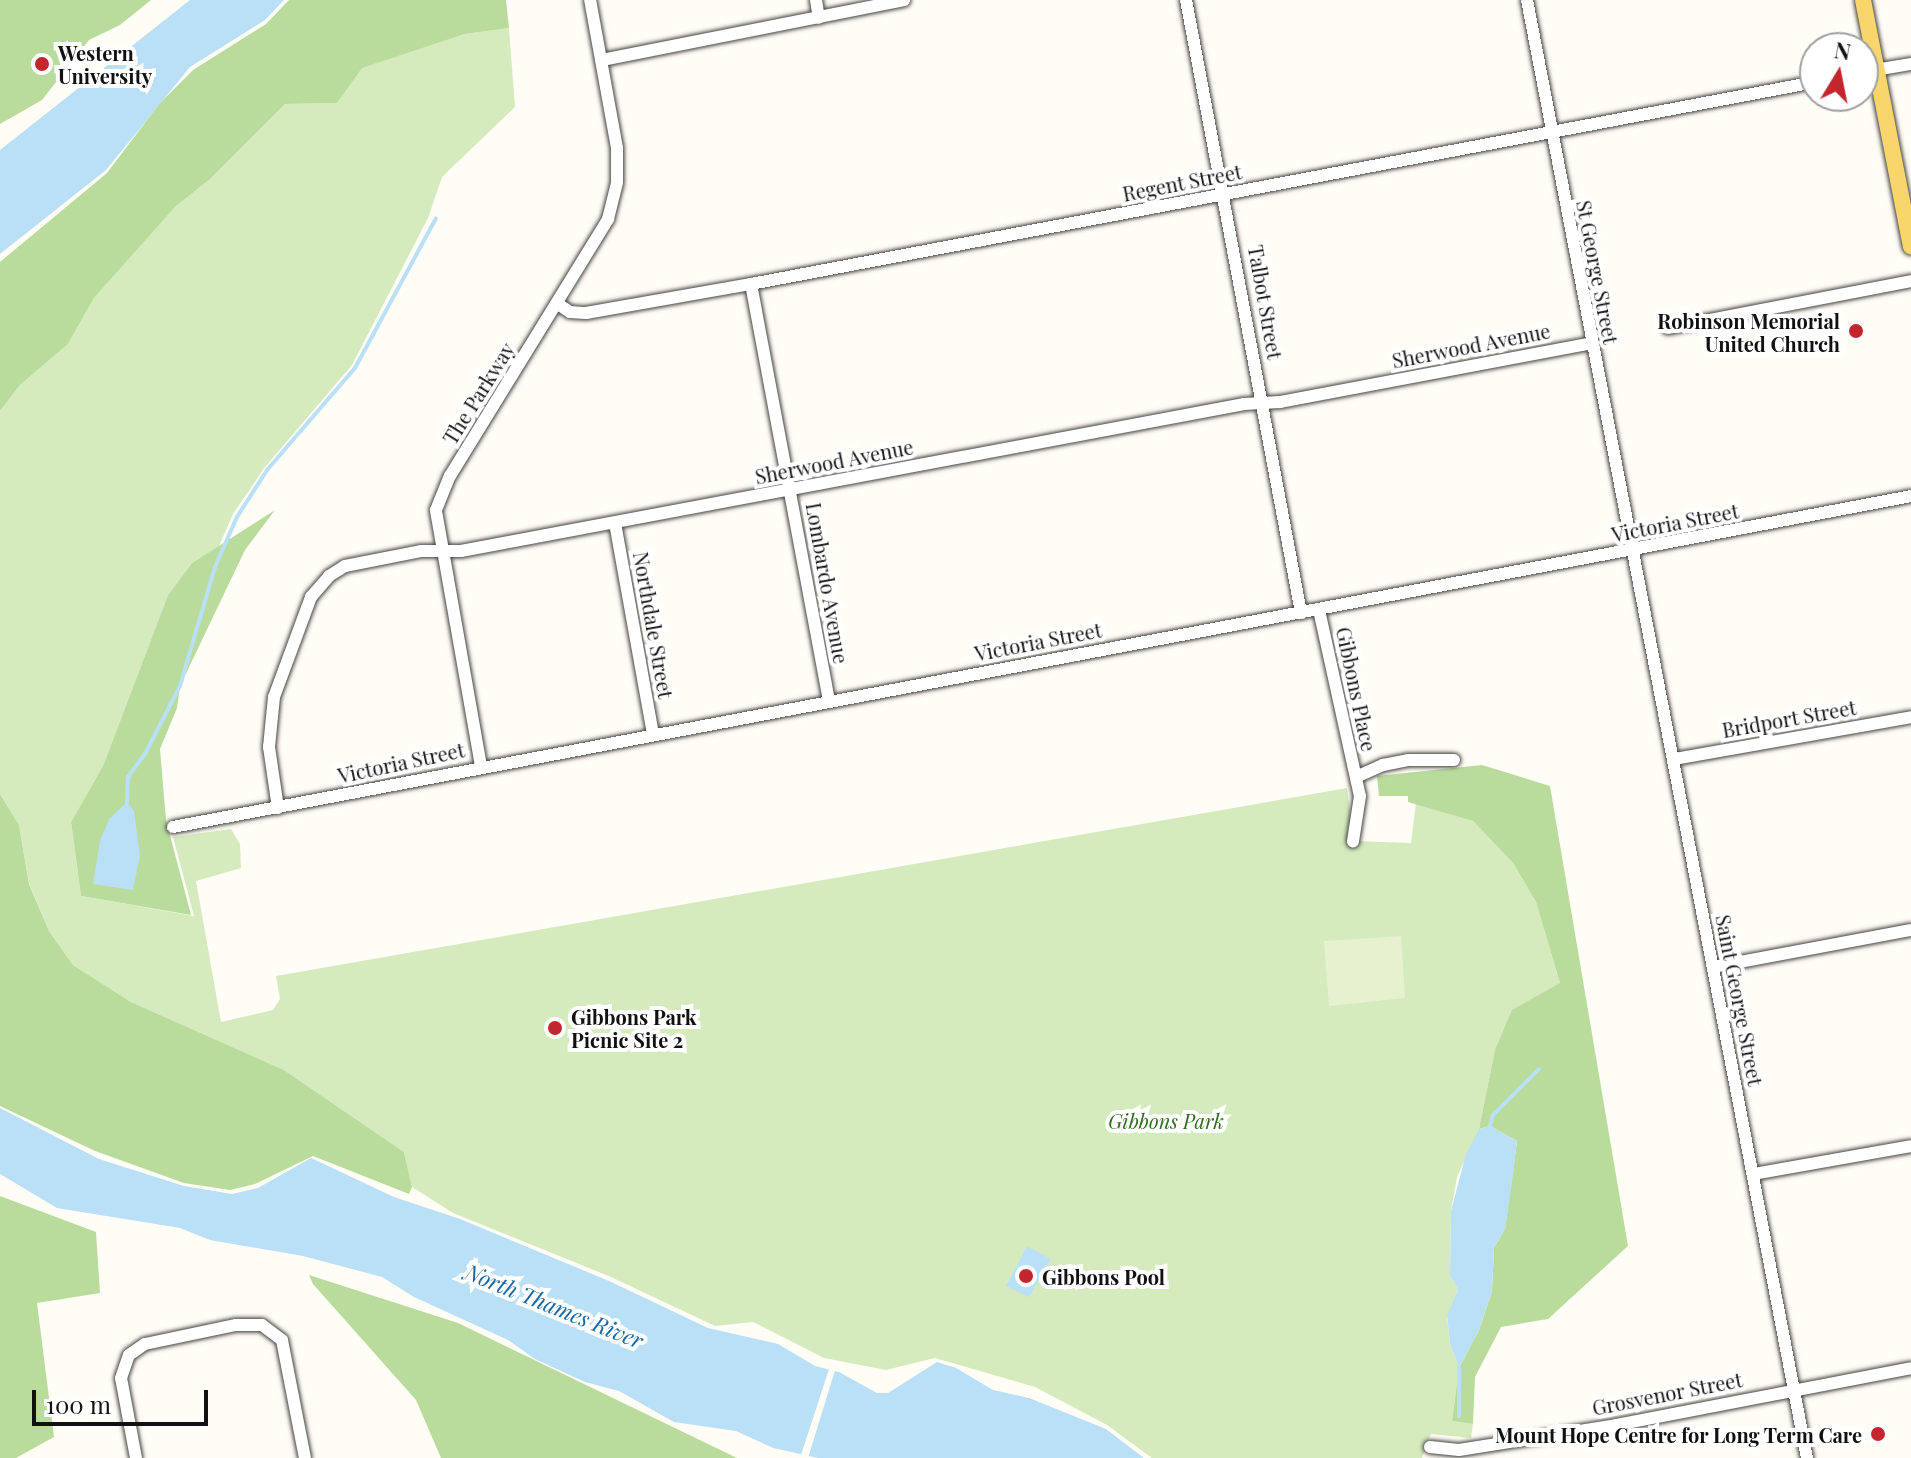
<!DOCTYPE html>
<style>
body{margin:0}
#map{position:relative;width:1911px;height:1458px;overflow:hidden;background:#fffdf5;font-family:"Playfair Display",serif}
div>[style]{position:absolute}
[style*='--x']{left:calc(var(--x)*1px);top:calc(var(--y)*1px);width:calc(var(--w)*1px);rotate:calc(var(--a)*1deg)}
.green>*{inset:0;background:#d5ebbd}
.forest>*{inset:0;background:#b9dc9c}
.pitch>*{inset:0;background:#e6f2cf}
.water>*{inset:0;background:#b9e0f7}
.pier>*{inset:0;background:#fffdf5}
.stream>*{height:4px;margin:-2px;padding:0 2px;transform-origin:2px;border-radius:2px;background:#b9e0f7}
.roads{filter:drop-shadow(0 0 2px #444) drop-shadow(0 0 2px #444)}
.minor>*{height:12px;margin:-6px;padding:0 6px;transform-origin:6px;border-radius:6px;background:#fff}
.major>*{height:16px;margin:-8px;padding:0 8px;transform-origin:8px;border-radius:8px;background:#f9d66b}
.dots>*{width:22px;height:22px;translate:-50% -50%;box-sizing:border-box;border:4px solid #fff;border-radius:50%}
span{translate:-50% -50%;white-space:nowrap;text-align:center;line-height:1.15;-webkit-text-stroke:8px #fff;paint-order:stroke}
.poi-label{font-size:20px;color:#111;font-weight:700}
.left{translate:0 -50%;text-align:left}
.right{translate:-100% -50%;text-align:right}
.street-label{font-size:20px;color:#111}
.park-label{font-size:20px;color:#2f6b1f;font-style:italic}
.water-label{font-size:22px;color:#1768a6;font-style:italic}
.north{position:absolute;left:1799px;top:32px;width:80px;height:80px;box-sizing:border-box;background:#fff;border:2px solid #a0a0a0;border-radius:50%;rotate:10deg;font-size:22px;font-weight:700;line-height:32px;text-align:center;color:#111}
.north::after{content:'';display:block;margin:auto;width:28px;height:36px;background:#c4262e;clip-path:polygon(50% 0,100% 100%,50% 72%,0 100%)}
.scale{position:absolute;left:32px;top:1390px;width:176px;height:36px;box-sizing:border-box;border:4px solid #111;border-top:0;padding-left:10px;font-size:24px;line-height:28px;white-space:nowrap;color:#111;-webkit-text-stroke:6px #fff;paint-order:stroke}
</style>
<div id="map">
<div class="green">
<i style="clip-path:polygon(509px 28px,515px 107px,442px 177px,428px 218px,352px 365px,265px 467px,233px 514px,219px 546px,192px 563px,168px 595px,103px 766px,71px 822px,81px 896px,194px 916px,173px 837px,231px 829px,240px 844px,241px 868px,196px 881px,221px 1022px,273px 1010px,280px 999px,276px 976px,1347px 788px,1354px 841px,1411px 843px,1416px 803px,1473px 821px,1513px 863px,1536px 902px,1560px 983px,1495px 1050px,1479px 1129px,1457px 1177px,1451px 1211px,1450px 1275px,1458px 1290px,1447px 1316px,1450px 1344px,1459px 1368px,1452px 1421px,1473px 1424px,1471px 1438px,1431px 1434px,1422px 1458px,1152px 1458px,1107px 1425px,1035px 1387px,935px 1358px,886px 1370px,824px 1358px,753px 1322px,715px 1326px,611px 1277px,453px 1213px,412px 1187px,404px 1152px,284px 1070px,131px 1002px,73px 965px,49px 931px,29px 883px,19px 825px,0 794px,0 411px,20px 385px,68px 344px,94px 298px,176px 206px,209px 180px,285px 104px,337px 103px,361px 68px,465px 34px)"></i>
</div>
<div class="forest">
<i style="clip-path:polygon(0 0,151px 0,120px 25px,89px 40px,42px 100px,0 124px)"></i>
<i style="clip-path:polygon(289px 0,506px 0,509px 28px,465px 34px,362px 68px,337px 103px,285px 104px,209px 180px,176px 206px,94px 298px,68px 344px,20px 385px,0 411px,0 262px,107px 173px,159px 104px,193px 70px,266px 24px)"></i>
<i style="clip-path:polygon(275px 510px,245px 550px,180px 686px,177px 708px,160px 749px,166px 820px,191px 915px,81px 896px,71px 822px,103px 766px,168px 595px,192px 563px)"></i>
<i style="clip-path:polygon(1482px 765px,1550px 786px,1628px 1246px,1548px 1319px,1501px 1327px,1475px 1377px,1473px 1424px,1452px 1421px,1459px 1368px,1479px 1330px,1492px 1291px,1494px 1248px,1505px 1229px,1517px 1141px,1490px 1126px,1479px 1129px,1495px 1050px,1512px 1010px,1560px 983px,1536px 902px,1513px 863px,1473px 821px,1408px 802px,1408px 796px,1379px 796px,1377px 776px)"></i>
<i style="clip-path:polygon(0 794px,19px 825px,29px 884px,49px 931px,73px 965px,131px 1002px,284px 1070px,404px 1152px,412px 1187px,409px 1194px,313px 1156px,255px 1184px,230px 1190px,184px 1183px,95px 1151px,0 1106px)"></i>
<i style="clip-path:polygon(0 1196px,96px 1232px,100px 1293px,37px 1303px,54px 1437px,16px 1458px,0 1458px)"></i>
<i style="clip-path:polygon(309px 1275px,458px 1323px,737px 1458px,441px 1458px,416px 1400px,313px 1284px)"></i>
</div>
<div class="pitch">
<i style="clip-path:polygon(1401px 936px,1405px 998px,1329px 1006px,1324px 941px)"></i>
</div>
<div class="water">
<i style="clip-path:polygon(190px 0,284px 0,265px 20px,190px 67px,106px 170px,0 254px,0 150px)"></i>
<i style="clip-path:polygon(127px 802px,134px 811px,140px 856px,133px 890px,93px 884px,100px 841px,109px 819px)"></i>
<i style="clip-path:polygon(0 1108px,99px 1159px,184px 1186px,232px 1194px,258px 1188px,311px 1158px,394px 1197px,460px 1219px,609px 1281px,708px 1328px,778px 1344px,815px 1366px,839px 1372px,877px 1393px,888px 1393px,937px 1362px,956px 1368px,993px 1390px,1029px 1398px,1106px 1429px,1144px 1458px,818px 1458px,773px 1448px,736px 1431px,674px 1422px,619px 1391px,585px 1382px,535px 1359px,508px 1340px,414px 1297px,382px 1277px,303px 1256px,210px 1240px,180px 1228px,57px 1208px,0 1174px)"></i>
<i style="clip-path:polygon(1490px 1126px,1517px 1141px,1511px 1190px,1505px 1229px,1494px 1248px,1492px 1291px,1479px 1330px,1459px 1368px,1450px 1344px,1447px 1315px,1458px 1290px,1450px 1275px,1451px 1211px,1466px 1154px,1479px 1129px)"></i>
<i style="clip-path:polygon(1027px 1246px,1051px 1259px,1029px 1297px,1006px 1286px)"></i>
</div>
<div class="pier">
<i style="clip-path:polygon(830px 1366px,836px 1367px,808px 1458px,800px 1458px)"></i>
</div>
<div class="stream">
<i style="--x:127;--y:802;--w:25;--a:-88"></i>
<i style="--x:128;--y:777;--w:29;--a:-54"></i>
<i style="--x:145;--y:754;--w:76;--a:-62.8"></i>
<i style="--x:180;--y:686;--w:124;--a:-73.6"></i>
<i style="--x:215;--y:567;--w:55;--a:-66.3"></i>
<i style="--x:237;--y:517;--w:56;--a:-57.4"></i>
<i style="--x:267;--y:470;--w:135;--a:-49.2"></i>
<i style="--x:355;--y:368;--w:170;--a:-61.6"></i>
<i style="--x:1490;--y:1126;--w:11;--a:-75"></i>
<i style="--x:1493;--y:1115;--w:65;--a:-45"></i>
<i style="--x:1459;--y:1368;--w:48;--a:90"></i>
</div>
<div class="roads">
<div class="minor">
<i style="--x:816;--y:0;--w:18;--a:81"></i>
<i style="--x:1186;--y:0;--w:624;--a:79.37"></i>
<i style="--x:1527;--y:0;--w:1485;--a:79.13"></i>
<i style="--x:602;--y:60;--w:308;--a:-11.2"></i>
<i style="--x:1863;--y:72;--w:49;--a:-9.5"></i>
<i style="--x:751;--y:284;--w:424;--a:79.4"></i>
<i style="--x:558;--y:304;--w:14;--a:34"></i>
<i style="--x:570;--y:312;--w:16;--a:4"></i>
<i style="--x:586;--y:313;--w:168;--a:-10"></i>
<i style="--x:751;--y:284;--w:1083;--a:-10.75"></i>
<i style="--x:1668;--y:328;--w:248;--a:-10.9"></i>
<i style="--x:615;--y:523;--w:214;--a:79.8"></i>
<i style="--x:1319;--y:610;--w:190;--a:77.6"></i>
<i style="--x:1360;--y:796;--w:46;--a:98.8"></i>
<i style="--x:1674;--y:759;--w:241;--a:-10"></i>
<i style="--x:481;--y:766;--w:260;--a:-100"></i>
<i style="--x:436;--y:510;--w:37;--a:-68"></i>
<i style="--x:450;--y:476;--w:302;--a:-58.4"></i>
<i style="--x:608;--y:219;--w:38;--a:-76"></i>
<i style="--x:617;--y:182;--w:34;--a:-90"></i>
<i style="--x:617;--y:148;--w:150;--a:-100.3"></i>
<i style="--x:1356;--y:777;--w:30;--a:-24"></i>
<i style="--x:1383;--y:765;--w:25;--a:-11"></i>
<i style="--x:1408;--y:760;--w:46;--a:0"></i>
<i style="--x:278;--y:808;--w:62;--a:-98.4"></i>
<i style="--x:269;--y:747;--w:50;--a:-84.3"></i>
<i style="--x:274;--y:697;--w:107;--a:-69.7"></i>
<i style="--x:311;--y:597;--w:28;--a:-49"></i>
<i style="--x:329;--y:576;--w:19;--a:-32"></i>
<i style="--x:345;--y:566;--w:77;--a:-11.2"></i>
<i style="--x:421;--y:551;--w:40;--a:0"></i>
<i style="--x:461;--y:551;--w:797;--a:-10.63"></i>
<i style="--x:1244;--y:404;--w:36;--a:-3"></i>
<i style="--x:1280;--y:402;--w:317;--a:-10.7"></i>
<i style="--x:173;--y:827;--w:1769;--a:-10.78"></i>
<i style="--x:1713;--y:967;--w:201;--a:-10.6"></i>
<i style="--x:1753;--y:1174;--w:160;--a:-10"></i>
<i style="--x:1430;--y:1447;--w:29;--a:6"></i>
<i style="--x:1459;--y:1450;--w:159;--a:-9"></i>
<i style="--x:1616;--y:1425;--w:300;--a:-10.9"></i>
<i style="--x:136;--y:1458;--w:81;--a:-100.6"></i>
<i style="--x:121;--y:1378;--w:24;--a:-71"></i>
<i style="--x:129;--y:1355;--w:19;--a:-35"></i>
<i style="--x:145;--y:1344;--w:93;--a:-11.8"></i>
<i style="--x:236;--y:1325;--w:26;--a:0"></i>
<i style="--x:262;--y:1325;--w:25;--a:37"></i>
<i style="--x:282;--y:1340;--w:120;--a:79"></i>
</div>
<div class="major">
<i style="--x:1863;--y:0;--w:251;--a:79"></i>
</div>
</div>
<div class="dots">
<i style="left:42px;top:64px;background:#c4262e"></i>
<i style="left:1856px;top:331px;background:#c4262e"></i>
<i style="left:555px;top:1028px;background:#c4262e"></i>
<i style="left:1026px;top:1276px;background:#c4262e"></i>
<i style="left:1878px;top:1434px;background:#c4262e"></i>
</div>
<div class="poi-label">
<span class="left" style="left:58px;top:64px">Western<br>University</span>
<span class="right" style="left:1840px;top:332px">Robinson Memorial<br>United Church</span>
<span class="left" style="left:571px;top:1028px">Gibbons Park<br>Picnic Site 2</span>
<span class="left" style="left:1042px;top:1276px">Gibbons Pool</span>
<span class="right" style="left:1862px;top:1434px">Mount Hope Centre for Long Term Care</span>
</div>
<div class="street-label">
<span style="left:1182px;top:182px;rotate:-11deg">Regent Street</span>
<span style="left:1598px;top:272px;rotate:79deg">St George Street</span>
<span style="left:1266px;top:302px;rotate:80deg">Talbot Street</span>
<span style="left:1471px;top:345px;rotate:-11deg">Sherwood Avenue</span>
<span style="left:478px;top:393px;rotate:-58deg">The Parkway</span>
<span style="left:834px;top:461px;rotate:-11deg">Sherwood Avenue</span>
<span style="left:1675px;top:522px;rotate:-11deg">Victoria Street</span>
<span style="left:828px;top:583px;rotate:80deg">Lombardo Avenue</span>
<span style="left:654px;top:625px;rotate:80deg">Northdale Street</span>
<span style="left:1038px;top:641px;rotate:-11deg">Victoria Street</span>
<span style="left:1357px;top:689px;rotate:78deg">Gibbons Place</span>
<span style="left:1789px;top:718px;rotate:-10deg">Bridport Street</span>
<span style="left:401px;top:762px;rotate:-12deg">Victoria Street</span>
<span style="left:1740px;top:1000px;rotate:79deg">Saint George Street</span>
<span style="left:1667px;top:1393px;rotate:-11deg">Grosvenor Street</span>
</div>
<div class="park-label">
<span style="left:1166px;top:1120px">Gibbons Park</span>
</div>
<div class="water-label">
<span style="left:554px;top:1306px;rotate:22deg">North Thames River</span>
</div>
<div class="north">N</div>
<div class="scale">100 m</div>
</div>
